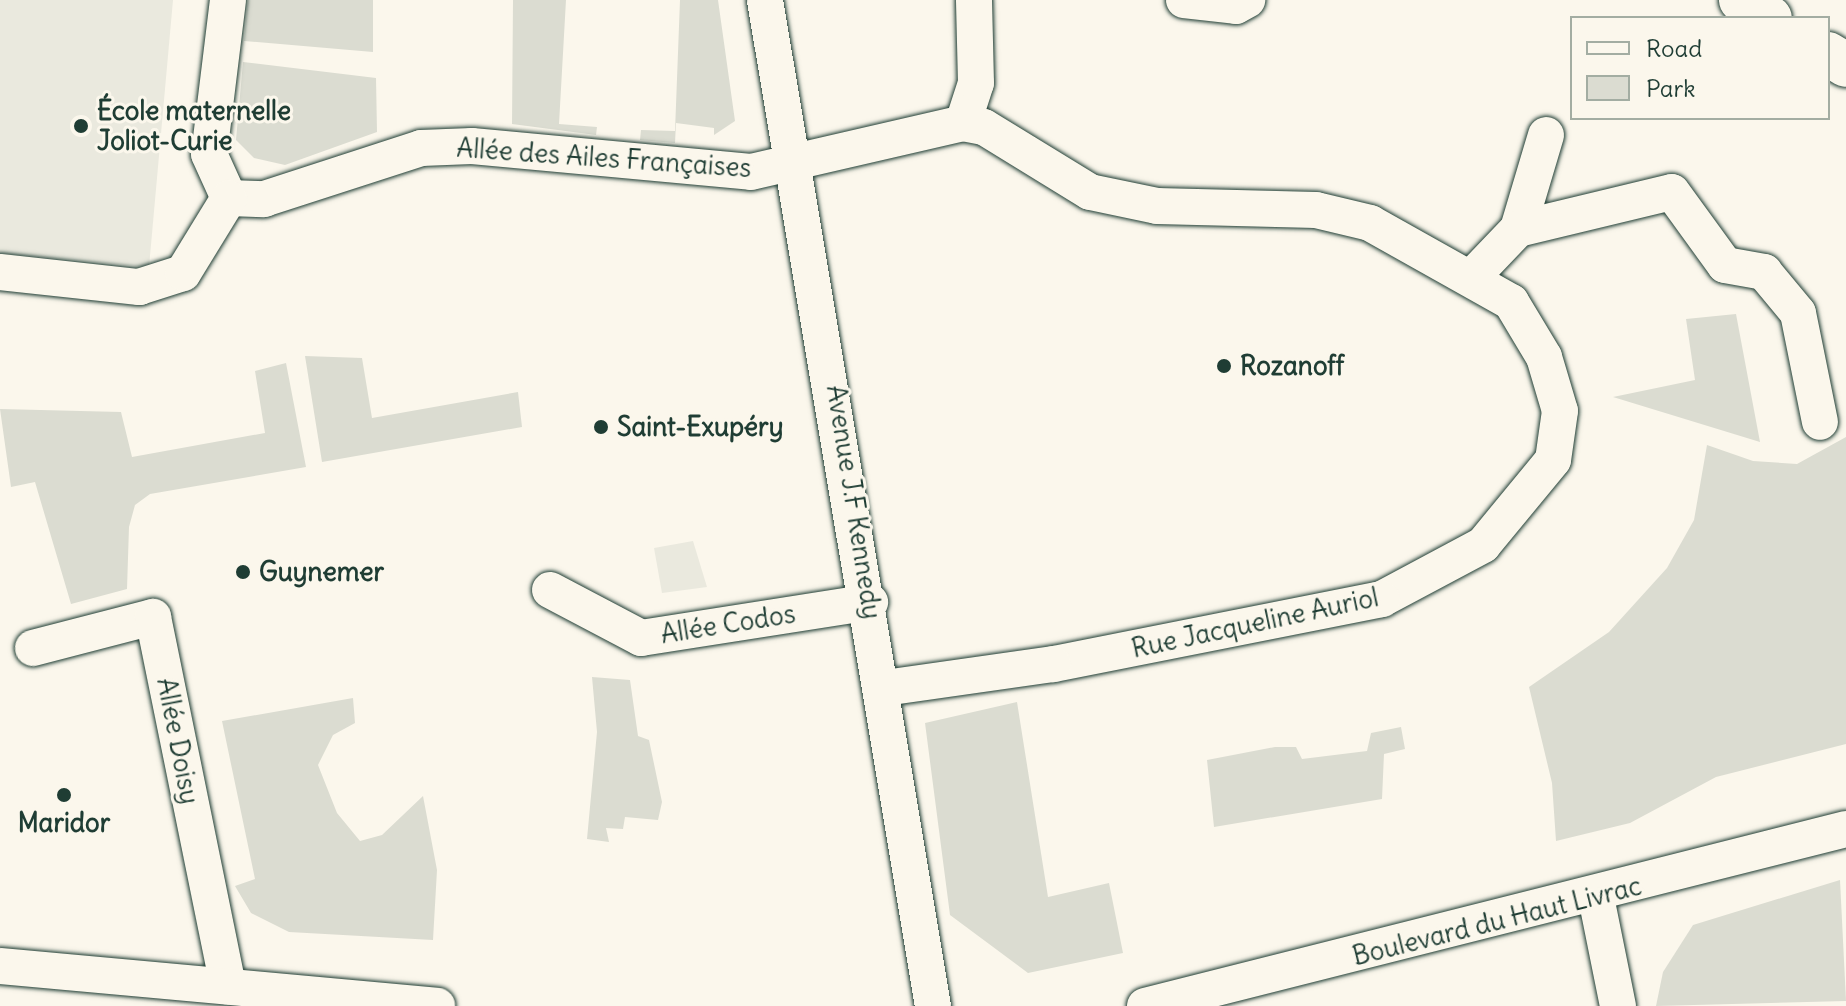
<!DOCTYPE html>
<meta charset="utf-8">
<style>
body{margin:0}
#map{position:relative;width:1846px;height:1006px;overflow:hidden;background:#fbf7ec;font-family:Delius,sans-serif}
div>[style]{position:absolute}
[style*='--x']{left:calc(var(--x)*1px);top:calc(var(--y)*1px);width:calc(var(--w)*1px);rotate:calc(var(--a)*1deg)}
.built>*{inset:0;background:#eae9de}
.green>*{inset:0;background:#dbdcd1}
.roads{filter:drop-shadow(0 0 2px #1f3d34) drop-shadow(0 0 2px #1f3d34)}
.minor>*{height:36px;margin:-18px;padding:0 18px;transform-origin:18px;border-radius:18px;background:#fbf7ec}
.tertiary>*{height:44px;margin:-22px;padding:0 22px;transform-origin:22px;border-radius:22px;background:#fbf7ec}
.dots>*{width:22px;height:22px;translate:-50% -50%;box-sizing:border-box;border:4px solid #fbf7ec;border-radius:50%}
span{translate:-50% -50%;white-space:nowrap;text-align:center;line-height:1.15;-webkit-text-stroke:6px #fbf7ec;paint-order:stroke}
.poi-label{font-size:26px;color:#1f3d34;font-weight:700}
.left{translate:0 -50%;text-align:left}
.street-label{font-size:26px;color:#1f3d34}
.legend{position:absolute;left:1570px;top:16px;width:260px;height:104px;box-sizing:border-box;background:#fbf7ec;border:2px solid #a3ada2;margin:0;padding:10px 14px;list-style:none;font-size:24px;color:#1f3d34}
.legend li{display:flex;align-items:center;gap:16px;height:40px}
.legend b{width:40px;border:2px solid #a3ada2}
</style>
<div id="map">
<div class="built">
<i style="clip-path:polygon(0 0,173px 0,149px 267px,0 253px)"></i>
<i style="clip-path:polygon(693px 541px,707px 587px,662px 593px,654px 548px)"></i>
</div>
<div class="green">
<i style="clip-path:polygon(248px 0,373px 0,373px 52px,244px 41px)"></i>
<i style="clip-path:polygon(513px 0,566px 0,559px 124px,597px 127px,596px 135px,512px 124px)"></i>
<i style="clip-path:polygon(680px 0,718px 0,735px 121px,714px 135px,714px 128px,676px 123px,675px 143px,640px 140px,641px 130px,675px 131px)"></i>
<i style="clip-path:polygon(243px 62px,376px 78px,377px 132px,285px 165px,254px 158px,236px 140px)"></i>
<i style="clip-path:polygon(1736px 314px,1760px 442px,1613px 397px,1695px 380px,1686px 319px)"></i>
<i style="clip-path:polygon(305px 356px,362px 358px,372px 418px,518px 392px,522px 427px,322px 462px)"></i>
<i style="clip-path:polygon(286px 363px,306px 467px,150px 494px,135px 505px,129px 527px,127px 589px,71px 604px,35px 482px,11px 487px,0 409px,121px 412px,132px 457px,265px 433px,255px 371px)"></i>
<i style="clip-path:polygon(1846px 437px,1846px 744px,1716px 777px,1630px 823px,1556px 841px,1552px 783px,1529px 687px,1609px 632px,1667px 568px,1694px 520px,1707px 445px,1753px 461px,1797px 464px)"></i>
<i style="clip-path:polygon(592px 677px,630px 680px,638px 736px,649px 740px,662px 802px,658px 820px,625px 817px,623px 829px,606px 828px,609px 842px,587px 839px,597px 732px)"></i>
<i style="clip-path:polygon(353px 698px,355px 723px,333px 735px,318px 765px,337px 813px,360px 841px,382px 835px,423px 796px,437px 870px,433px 940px,289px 932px,251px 913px,235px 886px,255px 879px,222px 721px)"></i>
<i style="clip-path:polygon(1017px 702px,1048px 897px,1109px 883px,1123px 953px,1028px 973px,950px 915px,925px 723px)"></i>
<i style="clip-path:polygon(1401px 727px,1405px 749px,1384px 754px,1382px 799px,1214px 827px,1207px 760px,1275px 747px,1296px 747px,1302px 759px,1367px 751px,1371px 733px)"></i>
<i style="clip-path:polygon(1840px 880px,1846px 1001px,1656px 1006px,1663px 972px,1693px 925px)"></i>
</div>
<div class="roads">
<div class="minor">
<i style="--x:228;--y:0;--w:155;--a:97"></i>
<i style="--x:209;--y:154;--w:48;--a:65.6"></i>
<i style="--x:229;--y:198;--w:35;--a:2"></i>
<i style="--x:264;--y:199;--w:165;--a:-18"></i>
<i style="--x:421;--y:148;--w:51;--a:-2.2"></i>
<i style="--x:472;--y:146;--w:280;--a:5.3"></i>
<i style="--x:751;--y:172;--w:218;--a:-13"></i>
<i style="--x:963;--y:123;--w:21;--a:11"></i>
<i style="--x:984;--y:127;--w:124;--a:31.5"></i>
<i style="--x:1090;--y:192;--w:68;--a:11.8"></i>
<i style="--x:1157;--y:206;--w:159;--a:1.4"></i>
<i style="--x:1316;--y:210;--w:56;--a:13.5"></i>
<i style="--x:1370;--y:223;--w:162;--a:29.3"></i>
<i style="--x:1511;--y:302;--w:64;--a:59"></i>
<i style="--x:1544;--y:357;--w:56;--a:73.5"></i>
<i style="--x:1560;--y:411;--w:49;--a:98.1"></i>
<i style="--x:1553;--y:460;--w:110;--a:129.5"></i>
<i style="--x:1483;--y:545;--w:115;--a:151.9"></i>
<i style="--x:1382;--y:599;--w:335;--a:168.8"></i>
<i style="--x:1053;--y:664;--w:170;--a:171.9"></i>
<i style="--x:765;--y:0;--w:1020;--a:80.52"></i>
<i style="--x:1184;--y:0;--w:52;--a:6.6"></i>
<i style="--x:1236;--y:6;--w:13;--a:-29"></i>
<i style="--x:963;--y:123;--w:42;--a:-72"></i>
<i style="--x:976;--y:83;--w:83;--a:-91.4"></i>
<i style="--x:1518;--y:229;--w:98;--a:-73.4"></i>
<i style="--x:0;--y:272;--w:140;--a:6.2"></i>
<i style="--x:139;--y:287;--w:46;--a:-17.7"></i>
<i style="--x:183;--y:273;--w:88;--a:-58.5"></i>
<i style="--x:1474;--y:275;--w:64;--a:-46.3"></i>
<i style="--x:1518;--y:229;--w:158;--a:-13.5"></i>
<i style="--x:1672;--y:192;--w:90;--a:54"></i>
<i style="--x:1725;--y:265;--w:40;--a:10"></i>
<i style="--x:1764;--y:272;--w:53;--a:50.3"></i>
<i style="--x:1798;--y:313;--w:111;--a:78.6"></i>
<i style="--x:550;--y:590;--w:103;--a:27.8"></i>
<i style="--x:641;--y:638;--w:232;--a:-8.9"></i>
<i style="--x:33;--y:648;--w:124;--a:-14.5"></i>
<i style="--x:153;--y:617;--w:377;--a:78.5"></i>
<i style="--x:1596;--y:897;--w:111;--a:78.6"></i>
<i style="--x:0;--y:966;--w:439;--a:5.2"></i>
<i style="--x:1145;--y:1006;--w:723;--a:-14.17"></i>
</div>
<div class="tertiary">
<i style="--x:1741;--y:0;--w:34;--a:32"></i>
<i style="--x:1828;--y:54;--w:21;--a:31"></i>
</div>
</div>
<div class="dots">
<i style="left:81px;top:126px;background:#1f3d34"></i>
<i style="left:1224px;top:366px;background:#1f3d34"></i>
<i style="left:601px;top:427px;background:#1f3d34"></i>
<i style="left:243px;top:572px;background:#1f3d34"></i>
<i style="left:64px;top:795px;background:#1f3d34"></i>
</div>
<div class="poi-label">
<span class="left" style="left:97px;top:126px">École maternelle<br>Joliot-Curie</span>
<span class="left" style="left:1240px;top:366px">Rozanoff</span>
<span class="left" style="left:617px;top:427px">Saint-Exupéry</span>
<span class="left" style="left:259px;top:572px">Guynemer</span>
<span style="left:64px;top:823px">Maridor</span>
</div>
<div class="street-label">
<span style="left:604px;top:158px;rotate:4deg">Allée des Ailes Françaises</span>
<span style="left:854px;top:502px;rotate:81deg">Avenue J.F Kennedy</span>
<span style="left:1255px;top:623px;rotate:-12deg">Rue Jacqueline Auriol</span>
<span style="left:728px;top:624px;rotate:-9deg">Allée Codos</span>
<span style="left:178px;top:741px;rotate:79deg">Allée Doisy</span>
<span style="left:1497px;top:921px;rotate:-14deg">Boulevard du Haut Livrac</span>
</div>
<ul class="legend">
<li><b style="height:10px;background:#fbf7ec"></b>Road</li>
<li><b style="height:22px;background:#dbdcd1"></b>Park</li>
</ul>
</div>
